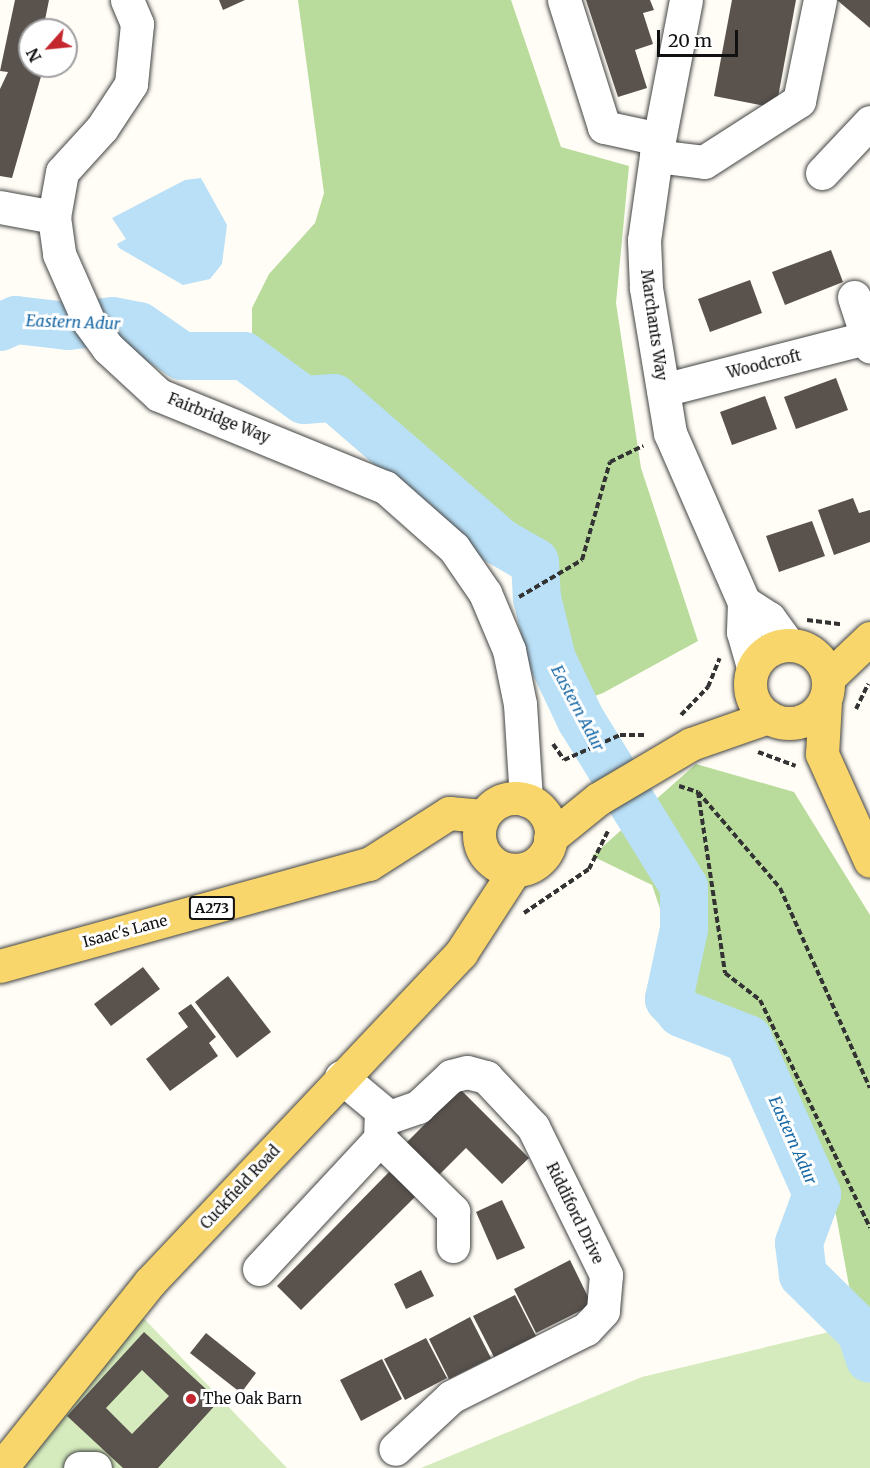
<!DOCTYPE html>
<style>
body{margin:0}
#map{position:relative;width:870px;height:1468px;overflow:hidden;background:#fffdf5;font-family:Merriweather,serif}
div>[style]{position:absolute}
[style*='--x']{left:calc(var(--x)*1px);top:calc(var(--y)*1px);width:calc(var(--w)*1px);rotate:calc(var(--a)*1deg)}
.green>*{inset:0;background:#d5ebbd}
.forest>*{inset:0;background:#b9dc9c}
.water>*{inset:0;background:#b9e0f7}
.river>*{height:48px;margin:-24px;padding:0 24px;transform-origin:24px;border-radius:24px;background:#b9e0f7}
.building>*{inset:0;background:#5a524d}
.path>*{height:4px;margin-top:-2px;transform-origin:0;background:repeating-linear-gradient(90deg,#333 0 6px,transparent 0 9px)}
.roads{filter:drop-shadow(0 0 2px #444) drop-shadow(0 0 2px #444)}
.minor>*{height:33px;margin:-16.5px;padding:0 16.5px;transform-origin:16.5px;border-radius:16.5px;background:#fff}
.major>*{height:33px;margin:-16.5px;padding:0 16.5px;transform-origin:16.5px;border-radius:16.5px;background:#f9d66b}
.major>.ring{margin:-16.5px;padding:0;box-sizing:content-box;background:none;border:33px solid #f9d66b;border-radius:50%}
.dots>*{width:16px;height:16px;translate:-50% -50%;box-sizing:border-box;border:3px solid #fff;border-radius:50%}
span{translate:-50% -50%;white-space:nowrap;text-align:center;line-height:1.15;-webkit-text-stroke:6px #fff;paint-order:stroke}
.shield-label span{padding:2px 4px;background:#fff;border:2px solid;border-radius:4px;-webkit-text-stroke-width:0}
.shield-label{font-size:14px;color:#111;font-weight:700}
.street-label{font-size:15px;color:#111}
.poi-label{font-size:15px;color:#111}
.left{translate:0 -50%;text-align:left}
.water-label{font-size:16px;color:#1768a6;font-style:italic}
.north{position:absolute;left:18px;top:18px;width:60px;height:60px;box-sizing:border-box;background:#fff;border:2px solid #a0a0a0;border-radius:50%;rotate:243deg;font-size:16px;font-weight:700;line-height:24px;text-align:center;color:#111}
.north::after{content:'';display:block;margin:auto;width:21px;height:27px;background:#c4262e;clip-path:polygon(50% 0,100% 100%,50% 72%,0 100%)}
.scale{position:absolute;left:657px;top:30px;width:81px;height:27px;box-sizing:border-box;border:3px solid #111;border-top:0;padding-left:8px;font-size:18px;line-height:21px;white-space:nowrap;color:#111;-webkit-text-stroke:4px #fff;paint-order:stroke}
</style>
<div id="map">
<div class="green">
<i style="clip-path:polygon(131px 1305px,287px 1468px,1px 1468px)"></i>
<i style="clip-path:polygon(829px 1332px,870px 1363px,870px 1468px,421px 1468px,642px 1377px)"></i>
</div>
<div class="forest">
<i style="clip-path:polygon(298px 0,511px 0,561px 147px,629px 166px,616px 303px,641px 468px,698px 641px,603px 693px,574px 704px,542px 562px,474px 523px,366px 429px,238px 341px,252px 333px,252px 308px,269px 274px,315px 223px,324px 193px)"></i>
<i style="clip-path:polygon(696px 764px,794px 792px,870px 915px,870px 1353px,859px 1340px,836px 1215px,739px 1012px,688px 991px,652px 885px,592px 856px)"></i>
</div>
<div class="water">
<i style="clip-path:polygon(201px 178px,227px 225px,222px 264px,210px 279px,183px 285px,119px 248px,117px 244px,126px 239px,112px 218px,185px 180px)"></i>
</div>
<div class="river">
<i style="--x:0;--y:327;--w:17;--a:-24"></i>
<i style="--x:16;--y:320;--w:52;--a:6.6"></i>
<i style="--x:68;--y:326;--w:45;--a:-6.3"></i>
<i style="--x:113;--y:321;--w:26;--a:11"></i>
<i style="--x:139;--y:326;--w:52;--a:34.9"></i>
<i style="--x:182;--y:356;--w:62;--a:0"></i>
<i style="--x:244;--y:356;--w:74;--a:36.3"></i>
<i style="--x:304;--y:400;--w:30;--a:-4"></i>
<i style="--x:334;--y:398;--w:220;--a:40.9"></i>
<i style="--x:500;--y:542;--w:40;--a:29.7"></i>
<i style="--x:535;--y:562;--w:36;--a:87"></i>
<i style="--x:537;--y:598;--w:63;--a:76.2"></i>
<i style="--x:552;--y:659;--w:68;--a:64.6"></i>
<i style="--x:581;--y:720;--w:196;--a:58.3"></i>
<i style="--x:684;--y:887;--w:42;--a:90"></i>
<i style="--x:684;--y:929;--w:72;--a:102.1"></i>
<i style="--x:669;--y:999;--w:18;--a:49"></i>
<i style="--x:681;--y:1013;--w:72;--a:21.2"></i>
<i style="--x:748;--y:1039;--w:170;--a:66"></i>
<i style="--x:817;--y:1194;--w:52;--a:110.2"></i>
<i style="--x:799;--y:1243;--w:32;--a:83"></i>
<i style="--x:803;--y:1275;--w:81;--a:44.5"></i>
<i style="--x:861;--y:1332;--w:28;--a:72"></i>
</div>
<div class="building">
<i style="clip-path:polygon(15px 0,49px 0,43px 30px,30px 30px,30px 66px,44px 66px,12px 178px,0 176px,0 89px,8px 72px,0 71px)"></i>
<i style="clip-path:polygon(219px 0,245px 0,223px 10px)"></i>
<i style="clip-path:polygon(586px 0,650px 0,654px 10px,643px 13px,653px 44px,635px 50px,647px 88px,618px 97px)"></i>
<i style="clip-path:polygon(732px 0,796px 0,776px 108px,714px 96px)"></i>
<i style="clip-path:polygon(837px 0,870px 0,870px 28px)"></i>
<i style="clip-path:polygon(831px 250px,843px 282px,785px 305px,772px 272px)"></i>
<i style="clip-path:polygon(750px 280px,762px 313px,710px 332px,698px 299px)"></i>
<i style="clip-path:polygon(836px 378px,848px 410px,796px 429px,784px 397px)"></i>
<i style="clip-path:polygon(765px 396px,777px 429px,732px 445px,720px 412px)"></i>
<i style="clip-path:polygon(853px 498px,859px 513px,870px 510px,870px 542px,834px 555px,818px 510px)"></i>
<i style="clip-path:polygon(812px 521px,825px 556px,779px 572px,766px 536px)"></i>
<i style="clip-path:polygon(143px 967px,160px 989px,111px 1026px,94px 1004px)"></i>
<i style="clip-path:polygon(228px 976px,271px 1032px,237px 1058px,195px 1002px)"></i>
<i style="clip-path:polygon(191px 1004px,216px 1037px,209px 1043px,218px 1056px,170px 1091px,146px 1059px,188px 1027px,178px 1013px)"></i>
<i style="clip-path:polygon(460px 1089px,529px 1158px,502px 1184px,466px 1148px,437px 1177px,405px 1144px)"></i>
<i style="clip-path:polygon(391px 1170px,417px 1195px,301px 1310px,277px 1286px)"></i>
<i style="clip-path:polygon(502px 1200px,525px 1248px,497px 1260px,476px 1212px)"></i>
<i style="clip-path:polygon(570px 1260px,592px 1305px,536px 1333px,514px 1289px)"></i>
<i style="clip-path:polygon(421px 1270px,434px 1296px,406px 1309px,394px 1284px)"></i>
<i style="clip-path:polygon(515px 1295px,536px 1336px,494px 1357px,473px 1316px)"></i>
<i style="clip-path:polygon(470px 1317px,491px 1358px,449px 1379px,429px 1339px)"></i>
<i style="clip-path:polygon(evenodd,144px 1332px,219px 1401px,158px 1468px,123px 1468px,67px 1416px,144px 1332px,142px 1370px,169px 1396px,132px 1434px,106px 1408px,142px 1370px)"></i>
<i style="clip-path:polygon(206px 1333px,256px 1373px,241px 1393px,190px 1353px)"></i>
<i style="clip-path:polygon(426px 1338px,447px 1378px,405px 1400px,384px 1359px)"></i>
<i style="clip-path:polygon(382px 1359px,402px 1399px,361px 1421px,340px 1380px)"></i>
</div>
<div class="path">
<i style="--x:519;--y:597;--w:73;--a:-30.4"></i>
<i style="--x:582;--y:560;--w:102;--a:-74.1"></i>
<i style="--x:610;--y:462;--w:37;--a:-26"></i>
<i style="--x:807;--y:620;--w:34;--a:7"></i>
<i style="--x:856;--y:709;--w:28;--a:-64"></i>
<i style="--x:681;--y:715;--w:39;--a:-46"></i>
<i style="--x:708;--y:687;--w:31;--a:-68"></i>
<i style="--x:553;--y:744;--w:19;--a:55"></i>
<i style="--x:564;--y:760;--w:61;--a:-24.1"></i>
<i style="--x:620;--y:735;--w:26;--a:0"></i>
<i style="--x:758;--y:752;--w:40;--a:20.2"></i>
<i style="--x:679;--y:786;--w:20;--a:18"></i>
<i style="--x:698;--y:792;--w:126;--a:49.5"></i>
<i style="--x:780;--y:888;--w:219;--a:65.8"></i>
<i style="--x:698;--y:792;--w:183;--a:81.5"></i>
<i style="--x:725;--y:973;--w:44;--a:37.6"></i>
<i style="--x:760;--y:1000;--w:253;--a:64.2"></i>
<i style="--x:524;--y:913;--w:78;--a:-34.1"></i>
<i style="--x:589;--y:869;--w:42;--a:-63.4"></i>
</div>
<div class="roads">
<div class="minor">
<i style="--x:127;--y:0;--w:26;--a:67"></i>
<i style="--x:137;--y:24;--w:60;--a:95.7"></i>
<i style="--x:131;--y:84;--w:53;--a:123.4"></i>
<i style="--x:102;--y:128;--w:59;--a:132.3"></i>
<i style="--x:62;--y:172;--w:46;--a:100.1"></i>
<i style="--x:54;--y:217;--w:37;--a:82"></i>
<i style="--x:59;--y:254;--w:74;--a:66.2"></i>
<i style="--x:89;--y:322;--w:32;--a:54"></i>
<i style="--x:108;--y:348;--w:69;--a:42.7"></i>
<i style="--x:159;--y:395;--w:244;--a:22.2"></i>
<i style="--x:385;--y:487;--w:92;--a:41.5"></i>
<i style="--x:454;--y:548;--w:55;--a:55.4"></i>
<i style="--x:485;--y:593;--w:62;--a:67.2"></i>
<i style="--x:509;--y:650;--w:55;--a:78.5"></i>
<i style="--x:520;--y:704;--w:96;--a:86.4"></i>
<i style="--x:564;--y:0;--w:133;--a:72.5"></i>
<i style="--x:604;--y:127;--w:56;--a:12.3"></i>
<i style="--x:686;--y:0;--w:159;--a:100.9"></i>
<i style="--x:656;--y:156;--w:85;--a:98.1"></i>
<i style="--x:644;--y:240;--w:48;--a:87.6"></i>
<i style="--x:646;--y:288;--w:147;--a:80.6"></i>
<i style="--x:670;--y:433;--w:184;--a:66.4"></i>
<i style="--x:744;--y:602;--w:30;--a:92"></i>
<i style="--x:743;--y:632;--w:36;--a:74"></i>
<i style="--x:656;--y:156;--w:48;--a:7.1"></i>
<i style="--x:704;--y:162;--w:113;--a:-32.7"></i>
<i style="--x:799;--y:101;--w:103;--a:-78.3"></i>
<i style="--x:822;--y:173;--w:70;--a:-46.7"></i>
<i style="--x:0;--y:207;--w:55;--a:10.5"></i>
<i style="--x:854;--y:297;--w:52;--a:71.9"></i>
<i style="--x:663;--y:390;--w:210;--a:-14.4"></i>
<i style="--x:744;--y:602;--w:30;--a:33"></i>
<i style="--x:769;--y:618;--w:32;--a:54"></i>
<i style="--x:341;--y:1077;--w:62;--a:39.8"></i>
<i style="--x:389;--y:1117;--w:31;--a:-19"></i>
<i style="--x:418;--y:1107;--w:45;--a:-43.2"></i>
<i style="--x:451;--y:1076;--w:16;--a:-14"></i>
<i style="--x:467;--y:1072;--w:20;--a:15"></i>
<i style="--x:486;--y:1077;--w:69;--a:46.8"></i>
<i style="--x:533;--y:1127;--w:165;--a:63.7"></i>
<i style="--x:606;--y:1275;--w:36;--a:95"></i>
<i style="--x:603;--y:1311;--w:25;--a:133"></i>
<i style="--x:586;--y:1329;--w:151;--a:153.3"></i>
<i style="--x:451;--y:1397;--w:76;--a:137.1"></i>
<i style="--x:380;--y:1139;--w:103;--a:44.6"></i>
<i style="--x:453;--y:1211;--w:35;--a:90"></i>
<i style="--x:259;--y:1269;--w:178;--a:-47.1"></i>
<i style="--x:380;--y:1139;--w:26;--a:-88"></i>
<i style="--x:80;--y:1468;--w:15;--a:0"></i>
</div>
<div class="major">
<i class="ring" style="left:750px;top:645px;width:45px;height:45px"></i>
<i style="--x:828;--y:678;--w:58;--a:-43.6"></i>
<i style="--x:825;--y:701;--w:53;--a:93.2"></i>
<i style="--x:822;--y:754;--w:117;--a:65.8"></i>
<i class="ring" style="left:479px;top:798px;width:39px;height:39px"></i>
<i style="--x:550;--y:838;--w:62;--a:-39.1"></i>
<i style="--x:598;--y:799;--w:108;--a:-30.6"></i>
<i style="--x:691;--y:744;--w:82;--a:-19.3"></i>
<i style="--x:0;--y:966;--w:383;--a:-15.5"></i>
<i style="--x:369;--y:864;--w:95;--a:-32.5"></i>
<i style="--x:449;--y:813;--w:34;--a:5"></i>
<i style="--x:1;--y:1468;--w:238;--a:-51.3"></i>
<i style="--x:150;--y:1282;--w:453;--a:-46.6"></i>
<i style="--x:461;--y:953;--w:99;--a:-57"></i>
</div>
</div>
<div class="dots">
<i style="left:191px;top:1399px;background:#c4262e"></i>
</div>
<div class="shield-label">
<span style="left:212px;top:908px">A273</span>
</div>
<div class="street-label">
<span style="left:654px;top:325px;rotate:82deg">Marchants Way</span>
<span style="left:764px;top:364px;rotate:-14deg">Woodcroft</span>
<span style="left:219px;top:418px;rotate:22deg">Fairbridge Way</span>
<span style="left:125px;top:931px;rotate:-15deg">Isaac's Lane</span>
<span style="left:240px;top:1187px;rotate:-47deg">Cuckfield Road</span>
<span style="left:575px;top:1213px;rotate:64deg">Riddiford Drive</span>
</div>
<div class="poi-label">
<span class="left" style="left:203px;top:1399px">The Oak Barn</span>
</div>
<div class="water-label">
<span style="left:73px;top:322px;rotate:2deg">Eastern Adur</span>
<span style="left:578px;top:708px;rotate:62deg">Eastern Adur</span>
<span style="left:793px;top:1140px;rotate:66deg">Eastern Adur</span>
</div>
<div class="north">N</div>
<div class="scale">20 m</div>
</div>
